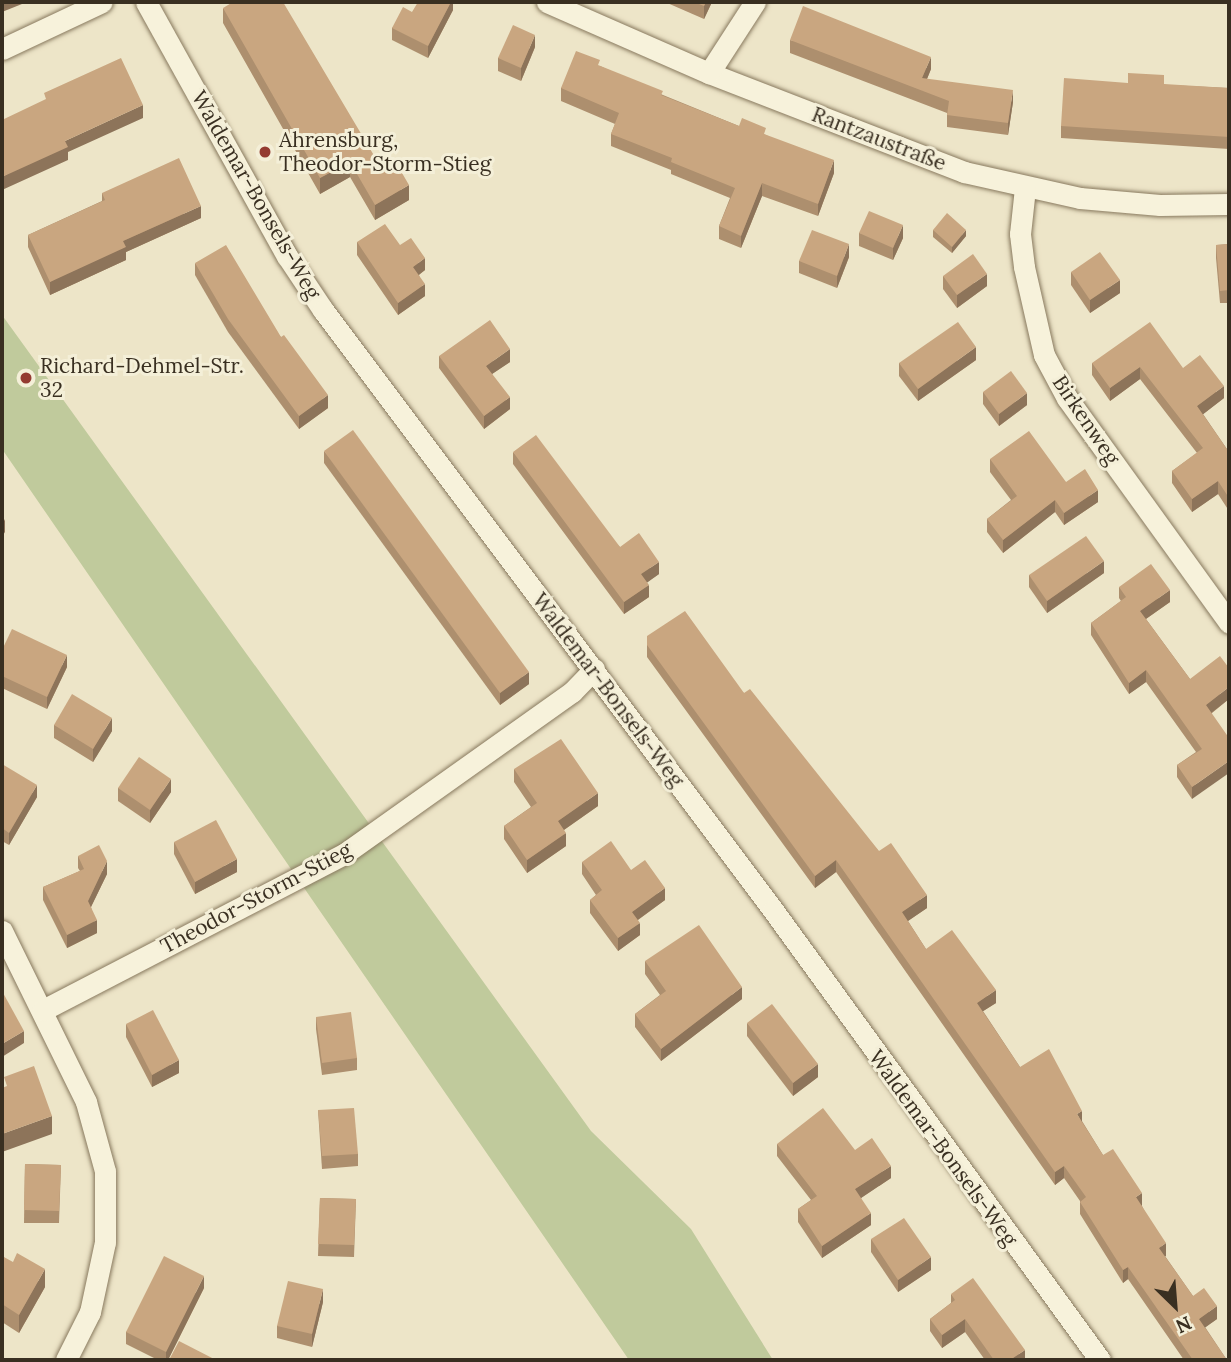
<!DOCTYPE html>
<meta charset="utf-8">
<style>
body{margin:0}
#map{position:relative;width:1231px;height:1362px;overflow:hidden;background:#ede5c8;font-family:Lora,serif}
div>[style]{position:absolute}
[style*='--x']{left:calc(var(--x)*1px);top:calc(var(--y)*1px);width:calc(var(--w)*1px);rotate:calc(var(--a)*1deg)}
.green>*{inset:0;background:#c0ca9c}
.roads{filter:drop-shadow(0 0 2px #88795e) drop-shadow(0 0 2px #88795e)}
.street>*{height:21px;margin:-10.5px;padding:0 10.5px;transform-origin:10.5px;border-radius:10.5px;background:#f7f2db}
.wall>*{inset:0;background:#ad8f6e}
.shaded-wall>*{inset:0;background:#8d745a}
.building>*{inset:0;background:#c9a680}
.dots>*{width:19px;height:19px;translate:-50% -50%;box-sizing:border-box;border:4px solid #f4efd8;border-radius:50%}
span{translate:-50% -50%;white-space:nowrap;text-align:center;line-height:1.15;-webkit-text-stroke:6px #f4efd8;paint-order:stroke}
.street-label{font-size:21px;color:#392f21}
.poi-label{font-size:21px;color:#392f21}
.left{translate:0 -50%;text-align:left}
.frame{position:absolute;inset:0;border:4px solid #392f21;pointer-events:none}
.north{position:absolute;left:1140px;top:1271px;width:70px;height:70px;-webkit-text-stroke:5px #f4efd8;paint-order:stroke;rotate:155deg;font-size:19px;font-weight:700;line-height:28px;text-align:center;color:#392f21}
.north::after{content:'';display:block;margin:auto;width:24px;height:32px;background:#392f21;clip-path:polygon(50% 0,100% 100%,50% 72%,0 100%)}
</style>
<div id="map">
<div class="green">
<i style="clip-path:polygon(2px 315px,591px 1131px,691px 1229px,773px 1360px,629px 1360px,2px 449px)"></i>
</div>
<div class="roads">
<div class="street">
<i style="--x:146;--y:2;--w:291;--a:61"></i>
<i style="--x:287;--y:256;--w:65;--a:56.3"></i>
<i style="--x:323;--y:310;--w:750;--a:53.13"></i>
<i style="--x:773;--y:910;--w:556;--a:54"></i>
<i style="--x:547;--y:2;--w:177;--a:23.7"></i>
<i style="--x:709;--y:73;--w:274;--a:21.2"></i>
<i style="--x:964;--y:172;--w:119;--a:12.6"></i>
<i style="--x:1080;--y:198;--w:80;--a:5"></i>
<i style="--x:1160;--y:205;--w:69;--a:-0.8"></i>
<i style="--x:2;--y:49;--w:110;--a:-25.2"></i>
<i style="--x:709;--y:73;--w:85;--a:-57.1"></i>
<i style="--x:1025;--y:188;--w:46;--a:96.2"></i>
<i style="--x:1020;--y:234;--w:33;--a:83"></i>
<i style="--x:1024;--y:267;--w:90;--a:77.2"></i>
<i style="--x:1044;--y:355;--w:49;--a:61.9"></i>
<i style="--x:1067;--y:398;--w:277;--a:54.2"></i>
<i style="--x:2;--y:931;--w:191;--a:63.8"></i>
<i style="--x:86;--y:1102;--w:72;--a:74.6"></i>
<i style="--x:105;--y:1171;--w:71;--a:90"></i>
<i style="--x:105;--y:1242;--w:72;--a:102.1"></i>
<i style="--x:90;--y:1312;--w:54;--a:116.6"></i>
<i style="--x:43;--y:1010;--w:339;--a:-27.4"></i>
<i style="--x:344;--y:854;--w:280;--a:-35.4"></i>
<i style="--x:572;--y:692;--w:32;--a:-46"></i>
</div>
</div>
<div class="wall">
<i style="clip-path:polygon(453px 2px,453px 10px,428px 58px,392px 40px,392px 28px,412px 12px)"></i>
<i style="clip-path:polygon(665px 2px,712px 2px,704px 19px)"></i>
<i style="clip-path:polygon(223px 8px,382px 169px,409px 200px,375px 220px,350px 177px,320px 194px,223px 23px)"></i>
<i style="clip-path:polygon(790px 40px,931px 69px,927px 79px,1013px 102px,1008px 135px,947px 127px,947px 113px,790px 53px)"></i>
<i style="clip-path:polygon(535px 47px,521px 81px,498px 71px,498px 58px)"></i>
<i style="clip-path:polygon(600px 66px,663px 95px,739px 126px,766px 135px,834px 173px,818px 216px,762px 196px,741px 248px,719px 239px,719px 226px,730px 198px,671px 174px,671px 170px,611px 146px,611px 134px,615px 124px,561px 101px,561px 88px)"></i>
<i style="clip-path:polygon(1128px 83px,1229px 88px,1229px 149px,1061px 138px,1061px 126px)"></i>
<i style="clip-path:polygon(102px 193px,201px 218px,126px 252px,126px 260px,50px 295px,28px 247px,28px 235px,102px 201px)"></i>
<i style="clip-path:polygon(933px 230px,966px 236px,952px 253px,933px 237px)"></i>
<i style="clip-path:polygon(859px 233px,903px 238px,893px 260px,859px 246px)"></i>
<i style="clip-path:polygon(357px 242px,400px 245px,425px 270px,419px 275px,425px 296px,398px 315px,357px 255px)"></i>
<i style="clip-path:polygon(1229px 244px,1229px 303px,1220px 303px,1216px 258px,1216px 245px)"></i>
<i style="clip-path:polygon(849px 257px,837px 288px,799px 273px,799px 261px)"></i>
<i style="clip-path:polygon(195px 263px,281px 337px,328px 408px,299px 429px,228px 332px,195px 275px)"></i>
<i style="clip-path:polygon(1071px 272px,1120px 293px,1090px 313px,1071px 285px)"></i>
<i style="clip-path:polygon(943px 276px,987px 286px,957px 308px,943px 289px)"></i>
<i style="clip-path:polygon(439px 356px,510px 362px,492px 374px,510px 409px,484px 429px,439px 368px)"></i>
<i style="clip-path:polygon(976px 360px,918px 401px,899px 376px,899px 363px)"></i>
<i style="clip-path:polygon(1092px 363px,1183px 368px,1224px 398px,1203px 414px,1229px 452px,1229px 511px,1218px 494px,1192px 512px,1172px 483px,1172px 471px,1197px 453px,1140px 379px,1110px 401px,1092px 375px)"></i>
<i style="clip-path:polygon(983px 392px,1027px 405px,999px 426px,983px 404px)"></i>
<i style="clip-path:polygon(324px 451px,529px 684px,500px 705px,324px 463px)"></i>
<i style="clip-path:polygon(513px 452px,620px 547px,659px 574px,647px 582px,649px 597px,624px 614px,513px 464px)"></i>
<i style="clip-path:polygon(990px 459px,1066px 482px,1098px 502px,1064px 525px,1055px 512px,1003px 553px,987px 532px,987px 519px,1011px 500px,990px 472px)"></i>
<i style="clip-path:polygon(1104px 573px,1047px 613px,1029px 587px,1029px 575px)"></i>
<i style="clip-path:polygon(1119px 587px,1170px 602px,1146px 619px,1190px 679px,1229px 699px,1212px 713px,1192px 799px,1177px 777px,1177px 765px,1196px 752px,1146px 682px,1129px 694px,1091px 635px,1091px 623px,1121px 601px,1119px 598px)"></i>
<i style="clip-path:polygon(647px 636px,744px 693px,927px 908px,908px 921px,926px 949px,996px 1003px,983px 1011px,1020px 1067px,1082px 1121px,1103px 1155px,1142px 1205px,1142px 1206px,1166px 1256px,1165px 1256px,1193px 1296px,1217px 1319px,1205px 1327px,1227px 1360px,1184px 1360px,1128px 1279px,1123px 1283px,1080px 1214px,1080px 1201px,1064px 1178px,1055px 1185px,836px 872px,815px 888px,647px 657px)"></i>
<i style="clip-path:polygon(2px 650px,67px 667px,47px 709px,2px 688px)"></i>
<i style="clip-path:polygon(54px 725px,112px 731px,93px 762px,54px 738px)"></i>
<i style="clip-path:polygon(2px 764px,37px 797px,9px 845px,2px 841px)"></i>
<i style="clip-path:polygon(514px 769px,598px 806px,564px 830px,566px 846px,527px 873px,504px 839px,504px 826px,531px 807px,514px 782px)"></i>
<i style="clip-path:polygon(118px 788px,171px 792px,150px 823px,118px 801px)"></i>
<i style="clip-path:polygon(174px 842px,237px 872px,195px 894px,174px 854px)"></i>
<i style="clip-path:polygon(78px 856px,107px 874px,91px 907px,97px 933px,67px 948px,43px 900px,43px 887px,80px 871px,78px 868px)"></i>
<i style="clip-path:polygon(582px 862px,631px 870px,665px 900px,638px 920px,640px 935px,618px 951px,590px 913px,590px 900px,596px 895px,582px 874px)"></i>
<i style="clip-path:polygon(645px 961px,742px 999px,661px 1061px,635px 1027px,635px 1014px,660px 995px,645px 974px)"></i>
<i style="clip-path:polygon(316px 1017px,357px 1058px,357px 1070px,322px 1075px,316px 1029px)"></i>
<i style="clip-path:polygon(747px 1023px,818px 1077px,793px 1096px,747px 1036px)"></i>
<i style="clip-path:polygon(126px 1024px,179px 1073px,152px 1087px,126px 1037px)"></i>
<i style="clip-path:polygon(318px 1110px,358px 1154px,358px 1166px,322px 1169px)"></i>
<i style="clip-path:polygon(777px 1144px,855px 1150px,891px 1178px,861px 1198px,871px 1225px,822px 1258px,798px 1222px,798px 1209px,811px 1200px,777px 1156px)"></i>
<i style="clip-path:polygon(25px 1164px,61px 1165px,59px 1223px,24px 1223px)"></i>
<i style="clip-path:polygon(320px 1198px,356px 1199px,354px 1257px,318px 1256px)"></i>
<i style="clip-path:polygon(871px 1239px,931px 1270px,898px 1292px,871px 1252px)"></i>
<i style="clip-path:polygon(2px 1256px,45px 1287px,19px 1333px,2px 1322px)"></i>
<i style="clip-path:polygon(204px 1288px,168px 1360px,158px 1360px,126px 1344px,126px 1332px)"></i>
<i style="clip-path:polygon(951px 1294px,1025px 1360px,985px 1360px,965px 1332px,942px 1348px,930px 1331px,930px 1319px,951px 1303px)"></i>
<i style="clip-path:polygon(323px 1302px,312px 1347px,277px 1338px,277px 1326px)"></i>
</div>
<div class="shaded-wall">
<i style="clip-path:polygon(2px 2px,27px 2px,2px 12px)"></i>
<i style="clip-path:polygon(451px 2px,453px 2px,453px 10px,428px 58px,428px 46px)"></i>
<i style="clip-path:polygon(706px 2px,712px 2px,704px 19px,704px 6px)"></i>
<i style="clip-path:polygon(535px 35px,535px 47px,521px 81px,521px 68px)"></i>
<i style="clip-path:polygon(931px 57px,931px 69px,922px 91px,922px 78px)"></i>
<i style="clip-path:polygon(1013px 90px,1013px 102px,1008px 135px,1008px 123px)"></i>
<i style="clip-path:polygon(143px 105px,143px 118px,68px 152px,68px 160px,2px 190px,2px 177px,65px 141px)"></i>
<i style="clip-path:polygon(834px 160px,834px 173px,818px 216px,818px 204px)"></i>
<i style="clip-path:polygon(350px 162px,350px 177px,320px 194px,320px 178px)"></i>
<i style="clip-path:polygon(762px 183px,762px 196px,741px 248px,741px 236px)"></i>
<i style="clip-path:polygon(409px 185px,409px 200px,375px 220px,375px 205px)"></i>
<i style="clip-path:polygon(201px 206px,201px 218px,126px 252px,126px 260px,50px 295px,50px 282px,123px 241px)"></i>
<i style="clip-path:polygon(903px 225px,903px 238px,893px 260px,893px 248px)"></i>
<i style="clip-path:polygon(966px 230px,966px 236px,952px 253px,952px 247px)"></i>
<i style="clip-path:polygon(849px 244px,849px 257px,837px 288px,837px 276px)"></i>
<i style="clip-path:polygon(425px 258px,425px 270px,413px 279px,413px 267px)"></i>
<i style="clip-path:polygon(987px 274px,987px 286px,957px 308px,957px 295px)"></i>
<i style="clip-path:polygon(1120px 280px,1120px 293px,1090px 313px,1090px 300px)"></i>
<i style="clip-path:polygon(425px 284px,425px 296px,398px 315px,398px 303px)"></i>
<i style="clip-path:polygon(976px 347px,976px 360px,918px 401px,918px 389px)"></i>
<i style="clip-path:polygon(510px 349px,510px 362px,486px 378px,486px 366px)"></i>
<i style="clip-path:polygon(1140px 367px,1140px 379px,1110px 401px,1110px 388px)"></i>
<i style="clip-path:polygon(1224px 386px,1224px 398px,1197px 419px,1197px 406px)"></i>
<i style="clip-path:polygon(1027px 393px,1027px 405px,999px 426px,999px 414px)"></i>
<i style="clip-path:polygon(328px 395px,328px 408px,299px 429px,299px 416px)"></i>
<i style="clip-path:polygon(510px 397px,510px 409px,484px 429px,484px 416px)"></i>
<i style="clip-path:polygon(1218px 481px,1218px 494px,1192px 512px,1192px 499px)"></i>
<i style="clip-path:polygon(1098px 490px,1098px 502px,1064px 525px,1064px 513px)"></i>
<i style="clip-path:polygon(1055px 500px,1055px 512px,1003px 553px,1003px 540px)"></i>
<i style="clip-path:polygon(5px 519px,5px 532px,2px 537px,2px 525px)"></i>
<i style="clip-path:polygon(1104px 561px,1104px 573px,1047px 613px,1047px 601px)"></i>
<i style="clip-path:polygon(659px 562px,659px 574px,641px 587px,641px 574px)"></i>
<i style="clip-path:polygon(649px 585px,649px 597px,624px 614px,624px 602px)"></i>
<i style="clip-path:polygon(1170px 590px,1170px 602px,1140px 623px,1140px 611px)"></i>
<i style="clip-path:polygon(67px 655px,67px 667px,47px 709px,47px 697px)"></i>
<i style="clip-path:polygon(1146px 670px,1146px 682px,1129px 694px,1129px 683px)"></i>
<i style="clip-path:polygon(529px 672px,529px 684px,500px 705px,500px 693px)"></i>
<i style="clip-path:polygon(1229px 687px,1229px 699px,1206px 717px,1206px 705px)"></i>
<i style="clip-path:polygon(112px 718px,112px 731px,93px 762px,93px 749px)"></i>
<i style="clip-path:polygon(1229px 761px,1229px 773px,1192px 799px,1192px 787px)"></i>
<i style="clip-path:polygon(171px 779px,171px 792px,150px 823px,150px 810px)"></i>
<i style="clip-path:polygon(37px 785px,37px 797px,9px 845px,9px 833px)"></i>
<i style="clip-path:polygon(598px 793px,598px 806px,558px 834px,558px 821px)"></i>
<i style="clip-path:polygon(566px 833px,566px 846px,527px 873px,527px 860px)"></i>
<i style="clip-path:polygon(237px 859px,237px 872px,195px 894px,195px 882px)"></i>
<i style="clip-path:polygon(836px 860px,836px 872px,815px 888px,815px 876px)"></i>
<i style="clip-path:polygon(107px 861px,107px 874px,88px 913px,88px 901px)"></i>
<i style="clip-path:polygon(665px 888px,665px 900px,632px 924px,632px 912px)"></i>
<i style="clip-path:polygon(927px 895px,927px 908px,902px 925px,902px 912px)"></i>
<i style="clip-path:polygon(97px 920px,97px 933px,67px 948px,67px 935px)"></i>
<i style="clip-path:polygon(640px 923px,640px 935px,618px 951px,618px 938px)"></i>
<i style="clip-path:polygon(742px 987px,742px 999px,661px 1061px,661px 1049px)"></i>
<i style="clip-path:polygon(996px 990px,996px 1003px,977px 1015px,977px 1003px)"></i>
<i style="clip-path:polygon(24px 1031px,24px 1043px,2px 1057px,2px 1044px)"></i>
<i style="clip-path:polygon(179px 1060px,179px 1073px,152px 1087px,152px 1075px)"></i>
<i style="clip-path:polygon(818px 1064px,818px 1077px,793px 1096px,793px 1083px)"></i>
<i style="clip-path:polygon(1082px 1111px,1082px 1123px,1077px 1114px)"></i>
<i style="clip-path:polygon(52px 1116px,52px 1134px,2px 1152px,2px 1134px)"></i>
<i style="clip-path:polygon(891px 1166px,891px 1178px,855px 1202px,855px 1189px)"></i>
<i style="clip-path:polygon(1064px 1166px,1064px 1178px,1055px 1185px,1055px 1172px)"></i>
<i style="clip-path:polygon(1142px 1193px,1142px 1205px,1136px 1209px,1136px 1197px)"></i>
<i style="clip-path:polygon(871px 1213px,871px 1225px,822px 1258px,822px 1246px)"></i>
<i style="clip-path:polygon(1166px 1243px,1166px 1256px,1159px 1260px,1159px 1248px)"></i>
<i style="clip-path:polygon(931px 1257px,931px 1270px,898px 1292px,898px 1280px)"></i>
<i style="clip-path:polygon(1128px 1267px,1128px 1279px,1123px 1283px,1123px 1270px)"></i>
<i style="clip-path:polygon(45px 1269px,45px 1287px,19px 1333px,19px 1315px)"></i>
<i style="clip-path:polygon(204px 1276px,204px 1288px,168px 1360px,166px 1360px,166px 1352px)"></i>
<i style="clip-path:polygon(323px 1289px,323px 1302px,312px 1347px,312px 1334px)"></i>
<i style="clip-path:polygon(1217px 1306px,1217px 1319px,1199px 1332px,1199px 1319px)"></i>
<i style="clip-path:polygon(965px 1319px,965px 1332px,942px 1348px,942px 1335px)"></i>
<i style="clip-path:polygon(1025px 1350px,1025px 1360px,1010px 1360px)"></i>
</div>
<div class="building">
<i style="clip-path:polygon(233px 2px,283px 2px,382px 169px,395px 161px,409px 185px,375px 205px,350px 162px,320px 178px,223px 8px)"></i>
<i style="clip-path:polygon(418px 2px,451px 2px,428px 46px,392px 28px,403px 7px,412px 12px)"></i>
<i style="clip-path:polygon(694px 2px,706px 2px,704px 6px)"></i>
<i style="clip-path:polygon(803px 6px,931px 57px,922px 78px,1013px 90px,1008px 123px,947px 115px,949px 101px,790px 40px)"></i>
<i style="clip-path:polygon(513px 25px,535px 35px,521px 68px,498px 58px)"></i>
<i style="clip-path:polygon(576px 51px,600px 60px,598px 65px,663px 91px,661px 95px,739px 126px,742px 118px,766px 128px,764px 134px,834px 160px,818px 204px,762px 183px,741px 236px,719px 226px,735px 188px,671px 162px,672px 158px,611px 134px,619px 113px,561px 88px)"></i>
<i style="clip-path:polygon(121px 58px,143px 105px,65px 141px,68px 147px,2px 177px,2px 120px,46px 99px,44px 93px)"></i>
<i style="clip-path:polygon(1128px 73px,1164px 75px,1164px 84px,1229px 88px,1229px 137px,1061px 126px,1064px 78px,1128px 83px)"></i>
<i style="clip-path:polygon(179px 158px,201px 206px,123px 241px,126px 247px,50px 282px,28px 235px,105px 200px,102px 193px)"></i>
<i style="clip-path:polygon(869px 211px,903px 225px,893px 248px,859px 233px)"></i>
<i style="clip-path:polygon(947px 213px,966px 230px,952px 247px,933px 230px)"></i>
<i style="clip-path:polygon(385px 224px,400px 245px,411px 238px,425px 258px,413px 267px,425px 284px,398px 303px,357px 242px)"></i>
<i style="clip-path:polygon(812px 230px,849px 244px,837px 276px,799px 261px)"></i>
<i style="clip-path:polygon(1229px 244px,1229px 290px,1220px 291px,1216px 245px)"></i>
<i style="clip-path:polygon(226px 245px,281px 337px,284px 335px,328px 395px,299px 416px,228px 319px,195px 263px)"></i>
<i style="clip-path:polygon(1100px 252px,1120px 280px,1090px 300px,1071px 272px)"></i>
<i style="clip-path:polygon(973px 254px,987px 274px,957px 295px,943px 276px)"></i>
<i style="clip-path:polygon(490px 320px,510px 349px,486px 366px,510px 397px,484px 416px,439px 356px)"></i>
<i style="clip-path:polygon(958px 322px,976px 347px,918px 389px,899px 363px)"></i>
<i style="clip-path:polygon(1150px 322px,1183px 368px,1200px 355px,1224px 386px,1197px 406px,1229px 452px,1229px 498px,1218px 481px,1192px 499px,1172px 471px,1203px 448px,1140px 367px,1110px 388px,1092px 363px)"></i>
<i style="clip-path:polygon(1011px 371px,1027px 393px,999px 414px,983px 392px)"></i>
<i style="clip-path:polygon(353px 430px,529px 672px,500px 693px,324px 451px)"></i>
<i style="clip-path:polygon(1029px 431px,1066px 482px,1085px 469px,1098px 490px,1064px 513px,1055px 500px,1003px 540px,987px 519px,1017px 496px,990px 459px)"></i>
<i style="clip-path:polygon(536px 435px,620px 547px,639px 533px,659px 562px,641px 574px,649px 585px,624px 602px,513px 452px)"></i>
<i style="clip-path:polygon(1086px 536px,1104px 561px,1047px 601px,1029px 575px)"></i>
<i style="clip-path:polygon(1151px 564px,1170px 590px,1140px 611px,1190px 679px,1220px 656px,1229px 668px,1229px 687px,1206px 705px,1229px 738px,1229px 761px,1192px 787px,1177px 765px,1202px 749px,1146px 670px,1129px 683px,1091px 623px,1126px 597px,1119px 587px)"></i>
<i style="clip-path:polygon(685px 611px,744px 693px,750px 689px,879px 851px,891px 843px,927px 895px,902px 912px,926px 949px,952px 930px,996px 990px,977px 1003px,1020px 1067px,1049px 1049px,1082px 1111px,1077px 1114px,1103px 1155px,1113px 1149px,1142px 1193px,1136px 1197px,1166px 1243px,1159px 1248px,1193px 1296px,1204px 1288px,1217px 1306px,1199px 1319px,1227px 1360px,1193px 1360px,1128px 1267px,1123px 1270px,1080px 1202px,1086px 1197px,1064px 1166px,1055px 1172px,836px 860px,815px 876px,647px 645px,647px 636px)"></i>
<i style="clip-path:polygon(12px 629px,67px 655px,47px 697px,2px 676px,2px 650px)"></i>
<i style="clip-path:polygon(72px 694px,112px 718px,93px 749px,54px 725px)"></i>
<i style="clip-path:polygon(561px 739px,598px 793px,558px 821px,566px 833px,527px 860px,504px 826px,537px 803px,514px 769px)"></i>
<i style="clip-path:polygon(139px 757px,171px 779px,150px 810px,118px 788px)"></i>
<i style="clip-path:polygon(2px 764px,37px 785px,9px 833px,2px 828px)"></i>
<i style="clip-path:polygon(216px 820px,237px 859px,195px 882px,174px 842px)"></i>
<i style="clip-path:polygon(611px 841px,631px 870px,645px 860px,665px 888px,632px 912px,640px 923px,618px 938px,590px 900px,602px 890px,582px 862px)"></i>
<i style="clip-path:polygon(99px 845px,107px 861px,88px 901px,97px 920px,67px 935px,43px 887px,84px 869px,78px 856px)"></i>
<i style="clip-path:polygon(699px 925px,742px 987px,661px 1049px,635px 1014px,666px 991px,645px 961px)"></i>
<i style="clip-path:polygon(2px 991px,24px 1031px,2px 1044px)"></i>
<i style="clip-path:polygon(772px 1004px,818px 1064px,793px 1083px,747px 1023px)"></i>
<i style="clip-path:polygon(153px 1010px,179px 1060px,152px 1075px,126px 1024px)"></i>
<i style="clip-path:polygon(351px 1012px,357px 1058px,322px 1063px,316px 1017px)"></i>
<i style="clip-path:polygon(34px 1066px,52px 1116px,2px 1134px,2px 1088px,7px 1086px,4px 1077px)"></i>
<i style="clip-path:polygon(354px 1108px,358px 1154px,322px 1156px,318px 1110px)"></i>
<i style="clip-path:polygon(823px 1108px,855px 1150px,872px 1138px,891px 1166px,855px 1189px,871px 1213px,822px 1246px,798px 1209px,817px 1196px,777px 1144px)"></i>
<i style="clip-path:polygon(25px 1164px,61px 1165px,59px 1211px,24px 1210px)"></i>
<i style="clip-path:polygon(320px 1198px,356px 1199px,354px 1245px,318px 1244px)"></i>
<i style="clip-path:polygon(904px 1218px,931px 1257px,898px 1280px,871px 1239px)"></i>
<i style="clip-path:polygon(17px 1253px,45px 1269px,19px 1315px,2px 1304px,2px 1256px,13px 1262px)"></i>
<i style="clip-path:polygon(164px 1256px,204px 1276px,166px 1352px,126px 1332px)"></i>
<i style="clip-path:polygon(973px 1278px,1025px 1350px,1010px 1360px,994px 1360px,965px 1319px,942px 1335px,930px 1319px,955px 1300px,951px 1294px)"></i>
<i style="clip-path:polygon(288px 1281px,323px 1289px,312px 1334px,277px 1326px)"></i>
<i style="clip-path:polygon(179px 1341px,216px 1360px,169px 1360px)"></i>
</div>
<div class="dots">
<i style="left:265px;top:152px;background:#943b31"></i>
<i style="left:26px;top:378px;background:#943b31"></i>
</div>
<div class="street-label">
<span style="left:879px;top:139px;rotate:21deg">Rantzaustraße</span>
<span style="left:256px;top:195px;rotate:60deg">Waldemar-Bonsels-Weg</span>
<span style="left:1086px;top:420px;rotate:56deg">Birkenweg</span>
<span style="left:608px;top:690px;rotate:53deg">Waldemar-Bonsels-Weg</span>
<span style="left:256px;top:898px;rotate:-28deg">Theodor-Storm-Stieg</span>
<span style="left:943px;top:1148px;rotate:54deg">Waldemar-Bonsels-Weg</span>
</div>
<div class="poi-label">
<span class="left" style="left:279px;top:152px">Ahrensburg,<br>Theodor-Storm-Stieg</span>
<span class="left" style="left:40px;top:378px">Richard-Dehmel-Str.<br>32</span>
</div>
<div class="frame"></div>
<div class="north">N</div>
</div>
